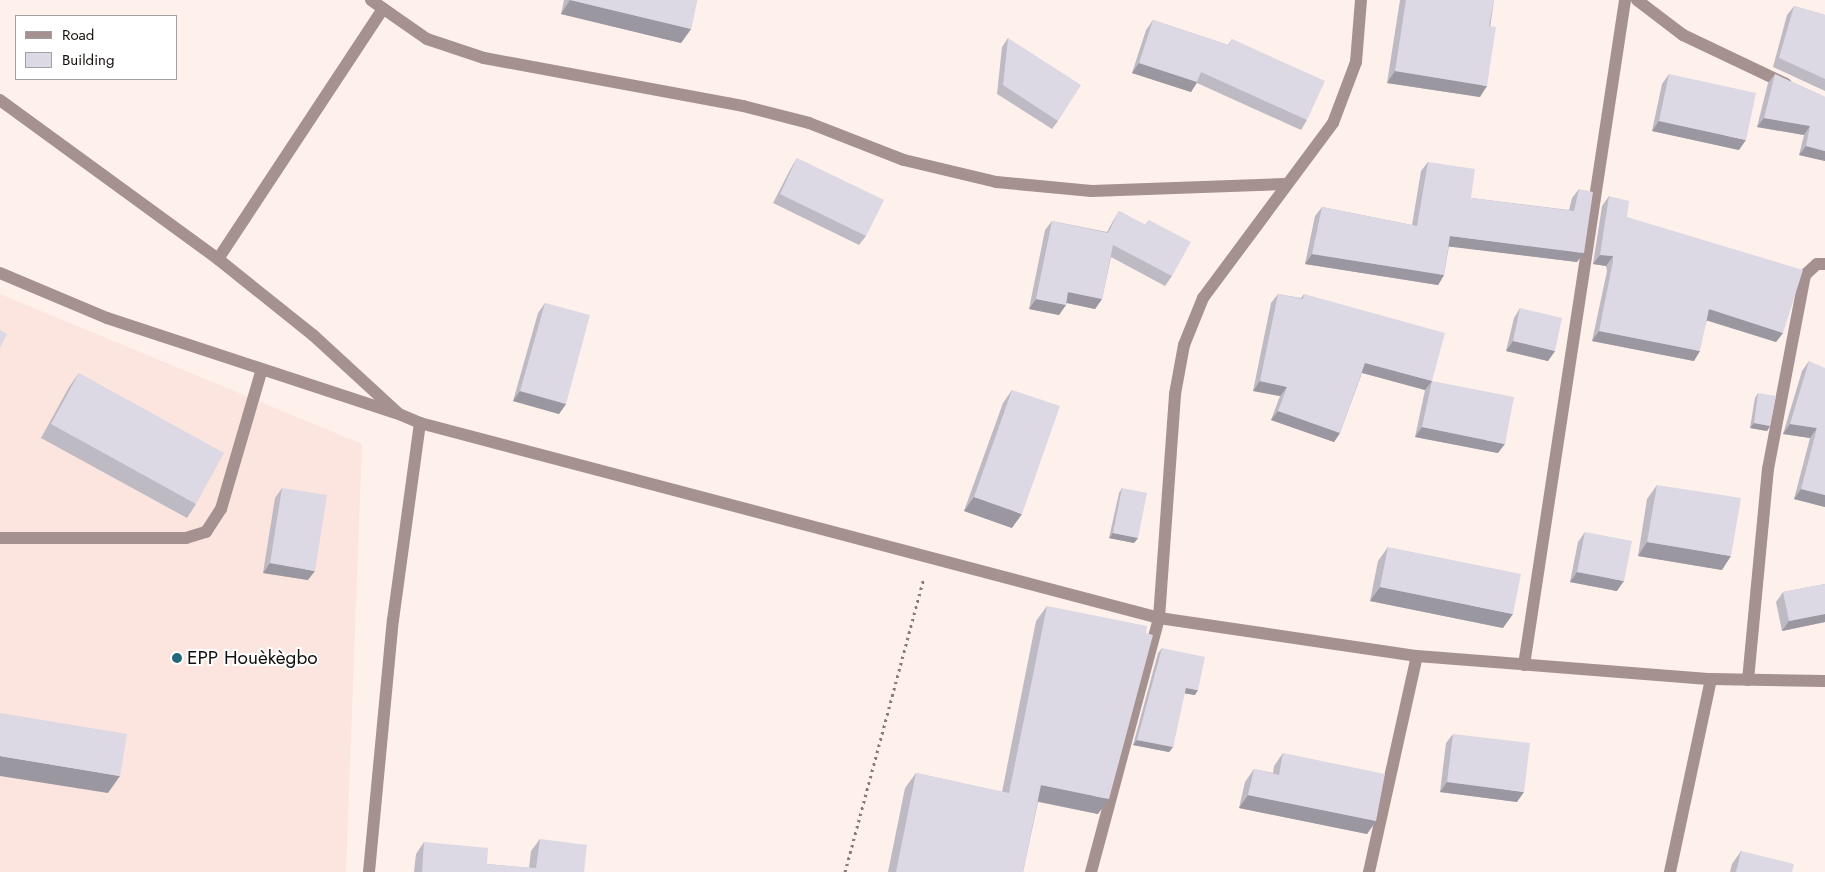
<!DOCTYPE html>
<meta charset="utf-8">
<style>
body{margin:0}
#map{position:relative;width:1825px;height:872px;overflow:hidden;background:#fef1ec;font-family:Jost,sans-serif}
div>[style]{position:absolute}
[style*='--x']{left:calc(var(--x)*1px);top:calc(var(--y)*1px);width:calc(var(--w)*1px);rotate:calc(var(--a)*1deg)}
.built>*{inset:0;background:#fbe5de}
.path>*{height:3px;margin-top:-1.5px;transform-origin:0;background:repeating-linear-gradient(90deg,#847c78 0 2.5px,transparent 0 6.5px)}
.lane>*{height:12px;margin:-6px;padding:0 6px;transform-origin:6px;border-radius:6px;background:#a69191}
.street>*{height:12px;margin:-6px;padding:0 6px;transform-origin:6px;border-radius:6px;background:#a69191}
.wall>*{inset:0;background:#bdbac4}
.shaded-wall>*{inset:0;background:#9a97a0}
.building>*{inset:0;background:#dcd8e4}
.dots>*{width:14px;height:14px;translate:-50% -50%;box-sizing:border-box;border:2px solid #fff;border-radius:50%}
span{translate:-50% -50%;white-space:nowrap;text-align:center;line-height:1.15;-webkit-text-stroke:4px #fff;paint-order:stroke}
.poi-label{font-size:19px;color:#14100e}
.left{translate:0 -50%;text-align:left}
.legend{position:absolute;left:15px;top:15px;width:162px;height:65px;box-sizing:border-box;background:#fff;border:1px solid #a19f9f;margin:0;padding:6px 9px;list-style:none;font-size:15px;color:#14100e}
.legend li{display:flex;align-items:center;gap:10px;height:25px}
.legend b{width:25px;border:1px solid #a19f9f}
</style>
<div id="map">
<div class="built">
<i style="clip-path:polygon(0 294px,362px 444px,346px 872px,0 872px)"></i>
</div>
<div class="path">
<i style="--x:845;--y:872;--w:302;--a:-75"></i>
</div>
<div class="lane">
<i style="--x:0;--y:538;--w:186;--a:0"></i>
<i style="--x:186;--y:538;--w:21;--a:-17"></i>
<i style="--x:206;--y:532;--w:27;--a:-57"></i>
<i style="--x:221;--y:509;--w:143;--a:-73.7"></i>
</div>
<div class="street">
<i style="--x:371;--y:0;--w:68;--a:34.9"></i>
<i style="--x:427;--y:39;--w:60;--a:18.4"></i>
<i style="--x:484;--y:58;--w:263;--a:10.5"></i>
<i style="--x:743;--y:106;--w:68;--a:14.4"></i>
<i style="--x:809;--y:123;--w:102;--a:21.3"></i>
<i style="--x:904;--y:160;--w:95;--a:13.4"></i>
<i style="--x:996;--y:182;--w:96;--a:5.4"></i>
<i style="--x:1092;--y:191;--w:192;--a:-2.1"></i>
<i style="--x:1637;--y:0;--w:58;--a:37.3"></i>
<i style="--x:1683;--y:35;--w:114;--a:25.4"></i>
<i style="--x:0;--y:100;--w:270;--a:36.1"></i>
<i style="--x:218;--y:259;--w:122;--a:38.7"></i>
<i style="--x:313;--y:335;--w:117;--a:42.6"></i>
<i style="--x:399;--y:414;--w:23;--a:23"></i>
<i style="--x:420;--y:423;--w:764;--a:14.78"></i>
<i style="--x:1159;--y:618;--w:261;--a:8.4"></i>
<i style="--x:1417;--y:656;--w:295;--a:4.5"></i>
<i style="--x:1711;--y:679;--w:114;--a:1"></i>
<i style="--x:218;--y:259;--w:300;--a:-56.6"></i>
<i style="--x:0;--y:273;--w:116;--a:22.8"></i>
<i style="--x:107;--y:318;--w:304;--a:18.2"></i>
<i style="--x:1524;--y:665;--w:673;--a:-81.36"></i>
<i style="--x:1748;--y:680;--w:212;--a:-84.6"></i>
<i style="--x:1768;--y:469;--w:197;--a:-79.2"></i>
<i style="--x:1805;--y:275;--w:16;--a:-43"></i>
<i style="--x:1817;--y:264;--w:8;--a:0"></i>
<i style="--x:369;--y:872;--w:253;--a:-84.6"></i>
<i style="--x:393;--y:620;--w:199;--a:-82.2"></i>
<i style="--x:1091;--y:872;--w:263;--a:-75"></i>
<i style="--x:1159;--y:618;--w:225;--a:-85.9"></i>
<i style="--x:1175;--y:394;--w:50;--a:-79.6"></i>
<i style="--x:1184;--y:345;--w:51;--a:-68"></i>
<i style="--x:1203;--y:298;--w:218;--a:-53.4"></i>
<i style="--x:1333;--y:123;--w:65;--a:-69.3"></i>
<i style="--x:1356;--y:62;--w:62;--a:-85.4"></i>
<i style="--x:1369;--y:872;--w:221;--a:-77.5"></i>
<i style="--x:1670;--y:872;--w:197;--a:-78"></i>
</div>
<div class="wall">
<i style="clip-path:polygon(564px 0,697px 0,691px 29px,681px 43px,561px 14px)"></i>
<i style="clip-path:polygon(1400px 0,1494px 0,1480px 97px,1387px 83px)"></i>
<i style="clip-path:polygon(1794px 6px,1825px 15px,1825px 91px,1773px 67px,1787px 15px)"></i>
<i style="clip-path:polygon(1153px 20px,1228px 45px,1232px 39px,1307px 120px,1301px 130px,1197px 83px,1191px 92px,1132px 73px,1146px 30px)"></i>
<i style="clip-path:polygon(1008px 38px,1058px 121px,1052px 129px,997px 94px,1002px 47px)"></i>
<i style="clip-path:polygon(1669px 74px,1739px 150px,1652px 131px,1662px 84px)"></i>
<i style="clip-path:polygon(1775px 74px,1825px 97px,1825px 161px,1799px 155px,1804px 135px,1757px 127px,1768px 83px)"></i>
<i style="clip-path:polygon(797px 158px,866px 236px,859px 245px,773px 203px,791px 168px)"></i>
<i style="clip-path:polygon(1428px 162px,1471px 198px,1569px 210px,1572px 198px,1579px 189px,1577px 262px,1449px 246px,1444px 275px,1438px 285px,1305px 264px,1315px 216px,1322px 207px,1412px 225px,1421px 171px)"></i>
<i style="clip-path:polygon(1609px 196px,1627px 217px,1783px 333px,1776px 342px,1707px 320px,1694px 361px,1592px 341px,1607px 271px,1606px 266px,1593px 264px,1602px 206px)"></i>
<i style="clip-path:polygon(1119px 211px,1145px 225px,1149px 220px,1172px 276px,1165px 286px,1111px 257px,1102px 299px,1095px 309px,1067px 303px,1059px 315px,1029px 309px,1045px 230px,1052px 221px,1107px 232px,1113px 221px)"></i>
<i style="clip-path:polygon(1278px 294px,1301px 298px,1304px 294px,1432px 381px,1498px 453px,1415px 437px,1425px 390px,1362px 373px,1340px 433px,1334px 442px,1271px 420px,1280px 396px,1253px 391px,1271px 303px)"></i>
<i style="clip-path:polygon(545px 303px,566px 404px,559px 414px,513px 401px,538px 313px)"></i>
<i style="clip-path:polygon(1520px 308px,1555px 351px,1548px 361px,1506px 351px,1514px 318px)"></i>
<i style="clip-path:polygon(1809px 361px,1825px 507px,1794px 499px,1810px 438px,1783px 434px,1802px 371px)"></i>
<i style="clip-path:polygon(79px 373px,196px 504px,187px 518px,41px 438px,69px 387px)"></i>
<i style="clip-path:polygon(1012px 390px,1012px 528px,964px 511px,1003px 403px)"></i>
<i style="clip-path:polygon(1758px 393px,1770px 426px,1767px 431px,1750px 428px,1755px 398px)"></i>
<i style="clip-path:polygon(1657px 485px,1722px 570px,1638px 556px,1647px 499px)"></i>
<i style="clip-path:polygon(282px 488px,308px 580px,263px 573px,275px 498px)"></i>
<i style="clip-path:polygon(1122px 488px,1138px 538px,1134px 543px,1109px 538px,1119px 493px)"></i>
<i style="clip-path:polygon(1585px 532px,1617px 591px,1570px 582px,1578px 542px)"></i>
<i style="clip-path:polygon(1388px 547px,1503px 628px,1370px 601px,1378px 561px)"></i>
<i style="clip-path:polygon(1825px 584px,1825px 622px,1782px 631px,1776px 602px,1783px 592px)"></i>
<i style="clip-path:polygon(1047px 606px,1098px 814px,1038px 802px,1023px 872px,888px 872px,905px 788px,916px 773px,1002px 792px,1036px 621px)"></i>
<i style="clip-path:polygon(1162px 648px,1195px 695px,1184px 693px,1173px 747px,1169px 752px,1133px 745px,1158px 653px)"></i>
<i style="clip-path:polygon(1453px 734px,1517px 802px,1440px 792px,1446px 743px)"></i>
<i style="clip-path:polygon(1283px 753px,1376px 821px,1367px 834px,1239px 808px,1245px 782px,1254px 769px,1273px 773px,1274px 766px)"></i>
<i style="clip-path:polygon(540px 839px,584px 872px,414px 872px,416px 854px,424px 842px,487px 864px,529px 868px,531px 851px)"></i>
<i style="clip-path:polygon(1741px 851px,1792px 872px,1730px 872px,1732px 864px)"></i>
</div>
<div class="shaded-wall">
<i style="clip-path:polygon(570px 0,691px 29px,681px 43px,561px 14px)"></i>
<i style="clip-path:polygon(1139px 63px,1197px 82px,1191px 92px,1132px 73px)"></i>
<i style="clip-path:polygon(1395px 71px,1487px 86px,1480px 97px,1387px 83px)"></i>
<i style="clip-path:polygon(1764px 118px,1810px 126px,1804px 135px,1757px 127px)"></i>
<i style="clip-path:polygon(1659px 121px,1746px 140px,1739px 150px,1652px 131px)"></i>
<i style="clip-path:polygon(1806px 146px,1825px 151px,1825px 161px,1799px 155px)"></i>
<i style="clip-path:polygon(1450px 236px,1584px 253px,1577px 262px,1444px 246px)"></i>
<i style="clip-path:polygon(1312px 254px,1444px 275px,1438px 285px,1305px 264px)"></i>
<i style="clip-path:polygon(1600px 255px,1613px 256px,1606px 266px,1593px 264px)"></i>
<i style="clip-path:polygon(1068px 292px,1102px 299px,1095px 309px,1062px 302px)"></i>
<i style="clip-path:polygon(1036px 299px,1066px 305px,1059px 315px,1029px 309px)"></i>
<i style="clip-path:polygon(1709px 309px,1783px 333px,1776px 342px,1702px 319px)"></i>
<i style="clip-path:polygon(1599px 331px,1700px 351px,1694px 361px,1592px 341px)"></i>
<i style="clip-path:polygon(1513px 341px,1555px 351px,1548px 361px,1506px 351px)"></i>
<i style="clip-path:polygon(1365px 363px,1432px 381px,1425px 390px,1359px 372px)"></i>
<i style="clip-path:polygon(1260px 381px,1287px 387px,1280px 396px,1253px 391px)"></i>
<i style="clip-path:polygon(520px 391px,566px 404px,559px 414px,513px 401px)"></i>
<i style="clip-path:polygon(1278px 411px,1340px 433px,1334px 442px,1271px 420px)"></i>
<i style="clip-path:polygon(1754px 423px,1770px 426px,1767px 431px,1750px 428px)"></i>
<i style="clip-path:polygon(1790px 424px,1817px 428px,1810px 438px,1783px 434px)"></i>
<i style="clip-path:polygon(1422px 427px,1505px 444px,1498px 453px,1415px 437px)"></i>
<i style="clip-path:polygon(1801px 489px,1825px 495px,1825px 507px,1794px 499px)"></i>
<i style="clip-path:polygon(974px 497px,1022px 514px,1012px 528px,964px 511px)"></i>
<i style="clip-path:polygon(1113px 533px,1138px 538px,1134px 543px,1109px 538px)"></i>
<i style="clip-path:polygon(1647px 542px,1731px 556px,1722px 570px,1638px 556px)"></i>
<i style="clip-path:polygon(270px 563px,315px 571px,308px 580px,263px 573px)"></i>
<i style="clip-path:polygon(1577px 572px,1624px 581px,1617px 591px,1570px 582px)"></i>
<i style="clip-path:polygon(1380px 587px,1513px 614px,1503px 628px,1370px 601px)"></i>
<i style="clip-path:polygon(1825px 614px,1825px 622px,1782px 631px,1789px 621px)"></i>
<i style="clip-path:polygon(1186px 688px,1198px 690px,1195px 695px,1182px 693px)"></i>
<i style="clip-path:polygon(1137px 740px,1173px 747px,1169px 752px,1133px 745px)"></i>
<i style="clip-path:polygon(0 756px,120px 776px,108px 793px,0 776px)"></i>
<i style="clip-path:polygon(1447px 782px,1524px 792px,1517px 802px,1440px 792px)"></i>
<i style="clip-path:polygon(1041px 785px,1109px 799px,1098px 814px,1031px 800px)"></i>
<i style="clip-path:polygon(1248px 795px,1376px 821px,1367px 834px,1239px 808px)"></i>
</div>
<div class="building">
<i style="clip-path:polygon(570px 0,697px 0,691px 29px)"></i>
<i style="clip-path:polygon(1406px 0,1494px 0,1489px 26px,1496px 27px,1487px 86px,1395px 71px)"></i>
<i style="clip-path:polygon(1794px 6px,1825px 15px,1825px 79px,1779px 58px)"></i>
<i style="clip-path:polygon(1153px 20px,1229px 45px,1232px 39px,1325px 81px,1307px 120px,1201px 72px,1197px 82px,1139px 63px)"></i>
<i style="clip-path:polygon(1008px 38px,1081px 85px,1058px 121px,1003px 85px)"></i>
<i style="clip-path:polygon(1669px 74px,1756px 93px,1746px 140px,1659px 121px)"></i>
<i style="clip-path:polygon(1775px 74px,1825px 97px,1825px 151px,1806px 146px,1810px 126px,1764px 118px)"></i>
<i style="clip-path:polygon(797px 158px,884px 200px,866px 236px,780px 194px)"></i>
<i style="clip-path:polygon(1428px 162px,1475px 169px,1471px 198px,1574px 211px,1579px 189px,1593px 192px,1584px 253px,1450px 236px,1444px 275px,1312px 254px,1322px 207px,1417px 226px)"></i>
<i style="clip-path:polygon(1609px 196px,1629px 201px,1627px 217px,1803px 270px,1783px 333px,1709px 309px,1700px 351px,1599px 331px,1613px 261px,1613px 256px,1600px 255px)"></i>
<i style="clip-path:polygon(1119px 211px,1146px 225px,1149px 220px,1191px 242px,1172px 276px,1113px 245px,1102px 299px,1068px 292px,1066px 305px,1036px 299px,1052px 221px,1108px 233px)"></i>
<i style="clip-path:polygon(1278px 294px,1303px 299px,1304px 294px,1445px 333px,1432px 381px,1365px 363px,1340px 433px,1278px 411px,1287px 387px,1260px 381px)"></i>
<i style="clip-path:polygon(545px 303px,590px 315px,566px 404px,520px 391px)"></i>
<i style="clip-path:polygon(1520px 308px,1562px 318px,1555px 351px,1513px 341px)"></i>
<i style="clip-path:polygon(0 330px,7px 334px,0 348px)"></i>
<i style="clip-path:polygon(1809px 361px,1825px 368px,1825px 495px,1801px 489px,1817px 428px,1790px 424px)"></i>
<i style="clip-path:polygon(79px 373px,224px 453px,196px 504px,51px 424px)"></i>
<i style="clip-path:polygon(1432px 381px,1514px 397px,1505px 444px,1422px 427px)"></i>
<i style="clip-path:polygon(1012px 390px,1060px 406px,1022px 514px,974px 497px)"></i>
<i style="clip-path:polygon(1758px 393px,1776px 396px,1770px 426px,1754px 423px)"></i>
<i style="clip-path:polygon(1657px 485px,1741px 498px,1731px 556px,1647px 542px)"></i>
<i style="clip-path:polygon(282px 488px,327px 495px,315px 571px,270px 563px)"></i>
<i style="clip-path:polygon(1122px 488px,1147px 493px,1138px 538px,1113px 533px)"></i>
<i style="clip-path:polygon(1585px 532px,1632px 541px,1624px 581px,1577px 572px)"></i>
<i style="clip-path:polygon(1388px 547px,1521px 574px,1513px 614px,1380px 587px)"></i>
<i style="clip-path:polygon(1825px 584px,1825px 614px,1789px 621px,1783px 592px)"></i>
<i style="clip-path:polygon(1047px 606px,1147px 626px,1146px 633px,1153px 635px,1109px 799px,1041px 785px,1023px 872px,896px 872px,916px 773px,1009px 793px)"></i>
<i style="clip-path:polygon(1162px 648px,1205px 657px,1198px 690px,1186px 688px,1173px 747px,1137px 740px)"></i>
<i style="clip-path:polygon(0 713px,127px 734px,120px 776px,0 756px)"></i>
<i style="clip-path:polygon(1453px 734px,1530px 743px,1524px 792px,1447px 782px)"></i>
<i style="clip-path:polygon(1283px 753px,1385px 774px,1376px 821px,1248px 795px,1254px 769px,1279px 775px)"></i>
<i style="clip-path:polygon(540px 839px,587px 845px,584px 872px,422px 872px,424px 842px,488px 848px,487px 864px,536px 868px)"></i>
<i style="clip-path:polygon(1741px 851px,1794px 864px,1792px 872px,1736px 872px)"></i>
</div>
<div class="dots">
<i style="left:177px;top:658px;background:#236879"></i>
</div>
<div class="poi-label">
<span class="left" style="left:187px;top:658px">EPP Houèkègbo</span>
</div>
<ul class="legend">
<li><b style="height:6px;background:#a69191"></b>Road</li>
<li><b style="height:14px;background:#dcd8e4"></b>Building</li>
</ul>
</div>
